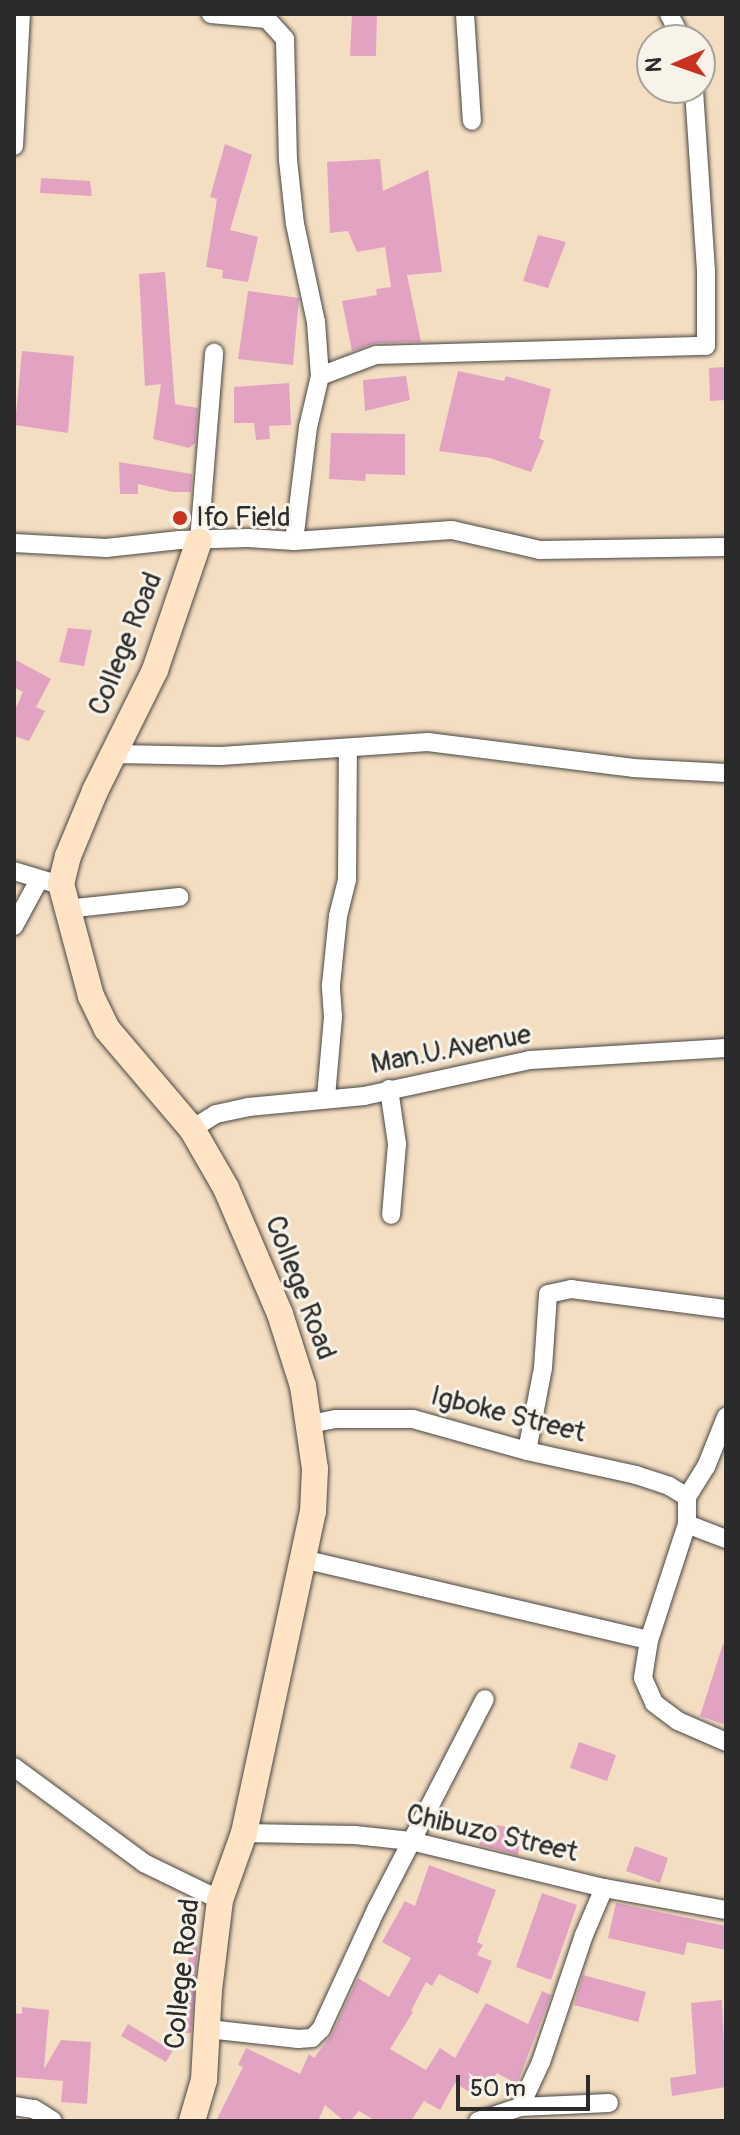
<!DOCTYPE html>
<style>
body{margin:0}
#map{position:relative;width:740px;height:2135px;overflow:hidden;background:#f4dec2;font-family:Pangolin,sans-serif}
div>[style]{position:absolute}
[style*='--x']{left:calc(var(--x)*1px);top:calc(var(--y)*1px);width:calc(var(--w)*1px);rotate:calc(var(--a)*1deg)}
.building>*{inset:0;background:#e2a3c3}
.roads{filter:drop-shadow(0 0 2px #494642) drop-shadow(0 0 2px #494642)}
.street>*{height:18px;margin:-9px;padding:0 9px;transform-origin:9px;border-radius:9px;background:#fff}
.secondary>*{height:26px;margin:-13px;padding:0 13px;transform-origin:13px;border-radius:13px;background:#fee4c5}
.dots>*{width:22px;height:22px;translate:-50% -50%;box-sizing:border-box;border:4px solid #f7f3e8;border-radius:50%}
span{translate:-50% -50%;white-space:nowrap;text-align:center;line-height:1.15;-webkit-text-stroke:6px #f7f3e8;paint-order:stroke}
.poi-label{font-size:28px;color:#2b2b2b}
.left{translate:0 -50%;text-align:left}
.street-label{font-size:28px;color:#2b2b2b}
.frame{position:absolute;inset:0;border:16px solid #2b2b2b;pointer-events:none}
.north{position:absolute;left:636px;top:24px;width:80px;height:80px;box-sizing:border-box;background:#f7f3e8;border:2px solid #a5a39c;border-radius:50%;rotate:268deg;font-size:22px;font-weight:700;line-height:32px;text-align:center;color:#2b2b2b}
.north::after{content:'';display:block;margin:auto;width:28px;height:36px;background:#c8321e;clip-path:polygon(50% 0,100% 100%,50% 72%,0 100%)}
.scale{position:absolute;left:456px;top:2075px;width:134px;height:36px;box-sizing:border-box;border:4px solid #2b2b2b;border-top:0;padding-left:10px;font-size:24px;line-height:28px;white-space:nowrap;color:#2b2b2b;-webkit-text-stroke:6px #f7f3e8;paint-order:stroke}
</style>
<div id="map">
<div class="building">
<i style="clip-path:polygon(352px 14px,377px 14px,376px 56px,350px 56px)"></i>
<i style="clip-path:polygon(225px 144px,252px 155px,230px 230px,258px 237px,248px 282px,222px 278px,223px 270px,206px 267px,217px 199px,210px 197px)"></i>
<i style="clip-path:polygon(380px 159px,383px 191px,428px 170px,442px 272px,407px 275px,421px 342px,375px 343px,352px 351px,342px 301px,377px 295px,376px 289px,391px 287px,385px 247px,357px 252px,348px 231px,330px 233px,327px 162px)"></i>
<i style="clip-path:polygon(41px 178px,90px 181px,92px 196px,40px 193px)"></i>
<i style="clip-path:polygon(538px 235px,566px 242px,548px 288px,523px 281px)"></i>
<i style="clip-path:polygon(165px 272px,175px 404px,198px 408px,195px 443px,189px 448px,153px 439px,161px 384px,145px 386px,139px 274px)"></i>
<i style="clip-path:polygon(248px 291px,299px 298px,293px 365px,238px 359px)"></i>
<i style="clip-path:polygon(22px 351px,74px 356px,68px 433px,15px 425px)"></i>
<i style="clip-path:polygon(726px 367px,726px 400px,710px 401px,709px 368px)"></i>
<i style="clip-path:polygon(458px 371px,504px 381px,506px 376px,551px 389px,539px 438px,544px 441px,531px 472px,490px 458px,439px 451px)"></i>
<i style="clip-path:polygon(406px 376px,410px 400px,365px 411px,363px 380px)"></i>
<i style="clip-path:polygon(289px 383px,291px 425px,269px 426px,270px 439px,256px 440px,254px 423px,234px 423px,234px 387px)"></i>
<i style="clip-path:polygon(331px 433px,405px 434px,405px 475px,366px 474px,365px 481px,329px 479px)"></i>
<i style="clip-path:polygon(119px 462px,192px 474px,191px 492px,173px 492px,138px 484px,138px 494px,120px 494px)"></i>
<i style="clip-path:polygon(68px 628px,92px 630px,84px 666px,59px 662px)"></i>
<i style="clip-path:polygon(14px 659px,51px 679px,36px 707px,45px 711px,29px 741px,14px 736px,14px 712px,23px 692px,14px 687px)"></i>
<i style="clip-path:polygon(723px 1644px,726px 1644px,726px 1725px,700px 1716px)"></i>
<i style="clip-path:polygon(579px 1742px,616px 1755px,607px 1781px,570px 1768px)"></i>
<i style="clip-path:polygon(483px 1823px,522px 1829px,518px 1855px,479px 1845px)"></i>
<i style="clip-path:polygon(635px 1846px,668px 1858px,660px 1883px,626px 1871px)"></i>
<i style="clip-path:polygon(429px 1865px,496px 1890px,477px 1942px,483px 1945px,477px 1955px,492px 1961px,478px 1994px,439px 1974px,432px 1986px,426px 1982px,411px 2011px,413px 2012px,390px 2049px,426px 2070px,440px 2048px,455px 2058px,486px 2003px,528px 2024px,542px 1991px,551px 1995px,517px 2084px,497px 2073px,479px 2098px,455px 2083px,440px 2110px,424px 2101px,411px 2121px,376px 2121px,359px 2111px,350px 2121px,344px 2121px,325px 2105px,318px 2121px,216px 2121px,243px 2067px,238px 2065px,246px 2048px,300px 2074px,309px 2054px,314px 2058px,332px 2034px,358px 1978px,389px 1997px,411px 1958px,382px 1942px,405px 1901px,415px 1906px)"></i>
<i style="clip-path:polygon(542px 1893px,577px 1905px,551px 1980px,516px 1967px)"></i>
<i style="clip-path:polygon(616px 1903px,726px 1926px,726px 1950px,687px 1942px,684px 1955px,608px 1938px)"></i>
<i style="clip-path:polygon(189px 1945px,198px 1946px,191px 2033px,185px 2033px)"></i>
<i style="clip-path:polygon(583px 1975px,646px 1992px,638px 2022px,574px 2005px)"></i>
<i style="clip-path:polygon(722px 2000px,726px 2087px,672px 2096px,670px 2078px,696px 2074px,691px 2003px)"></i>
<i style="clip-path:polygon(22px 2007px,49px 2010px,44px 2069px,61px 2040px,91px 2042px,87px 2104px,61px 2102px,63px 2081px,14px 2077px,14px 2013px,22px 2014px)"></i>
<i style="clip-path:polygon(128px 2024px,166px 2047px,175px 2047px,166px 2062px,121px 2036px)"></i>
</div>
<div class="roads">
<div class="street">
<i style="--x:211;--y:14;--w:56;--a:5.1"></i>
<i style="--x:267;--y:19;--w:27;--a:48"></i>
<i style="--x:285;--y:39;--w:121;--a:88.6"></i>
<i style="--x:288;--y:160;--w:64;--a:83.8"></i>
<i style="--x:295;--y:224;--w:100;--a:77.9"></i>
<i style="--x:316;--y:322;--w:54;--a:85.8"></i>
<i style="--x:320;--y:376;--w:52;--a:103.2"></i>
<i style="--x:308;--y:427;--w:115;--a:97"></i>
<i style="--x:465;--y:14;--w:107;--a:86.3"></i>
<i style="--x:669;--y:14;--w:29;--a:63"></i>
<i style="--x:14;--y:146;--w:132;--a:-87"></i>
<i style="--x:320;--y:376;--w:60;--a:-20.6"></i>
<i style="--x:376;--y:355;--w:330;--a:-1.6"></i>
<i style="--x:706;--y:346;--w:75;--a:-90"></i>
<i style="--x:706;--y:271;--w:183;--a:-93.8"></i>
<i style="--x:199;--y:541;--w:189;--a:-85.4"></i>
<i style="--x:14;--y:543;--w:92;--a:3.1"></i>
<i style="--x:106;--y:548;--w:74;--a:-6.2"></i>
<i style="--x:180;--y:540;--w:68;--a:-1.7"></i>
<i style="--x:248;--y:538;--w:46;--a:3.7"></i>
<i style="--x:294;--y:541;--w:158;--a:-4"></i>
<i style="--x:452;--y:530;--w:90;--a:12.8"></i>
<i style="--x:540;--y:550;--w:186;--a:-0.9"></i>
<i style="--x:115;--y:754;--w:106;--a:1.1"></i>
<i style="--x:221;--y:756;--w:207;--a:-3.9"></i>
<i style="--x:428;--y:742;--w:207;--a:7.2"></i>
<i style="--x:633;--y:768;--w:93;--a:3.1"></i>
<i style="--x:14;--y:871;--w:39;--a:17"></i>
<i style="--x:66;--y:909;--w:114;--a:-6.1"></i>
<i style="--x:14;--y:926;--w:52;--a:-61.5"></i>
<i style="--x:389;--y:1089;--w:56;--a:81.7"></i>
<i style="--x:397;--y:1144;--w:71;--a:94.8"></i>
<i style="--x:326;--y:1097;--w:80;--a:-85"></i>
<i style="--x:333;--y:1017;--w:32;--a:-94"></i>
<i style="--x:331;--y:985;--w:69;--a:-84.2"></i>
<i style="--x:338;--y:916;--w:37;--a:-76"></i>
<i style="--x:347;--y:880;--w:132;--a:-89.6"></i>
<i style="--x:192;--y:1129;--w:28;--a:-32"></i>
<i style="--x:216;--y:1114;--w:33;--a:-12"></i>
<i style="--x:248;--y:1107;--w:117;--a:-5.4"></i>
<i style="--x:364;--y:1096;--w:170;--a:-12.2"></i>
<i style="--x:530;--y:1060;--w:196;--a:-3.5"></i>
<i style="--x:310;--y:1424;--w:26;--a:-11"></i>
<i style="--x:336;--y:1419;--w:77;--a:0"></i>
<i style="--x:413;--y:1419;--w:118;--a:15.7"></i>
<i style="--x:527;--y:1451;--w:112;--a:12.4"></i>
<i style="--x:636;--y:1475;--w:35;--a:18"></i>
<i style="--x:669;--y:1486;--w:21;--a:31"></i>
<i style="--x:527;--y:1451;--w:85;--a:-79.1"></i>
<i style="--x:543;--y:1368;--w:74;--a:-86.1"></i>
<i style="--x:548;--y:1294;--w:24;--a:-12"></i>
<i style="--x:571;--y:1289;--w:156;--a:7.4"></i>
<i style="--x:687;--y:1497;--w:27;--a:90"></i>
<i style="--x:687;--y:1524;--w:122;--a:108.1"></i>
<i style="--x:649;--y:1640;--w:38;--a:99"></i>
<i style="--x:643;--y:1678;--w:27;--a:66"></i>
<i style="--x:654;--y:1703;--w:30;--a:37"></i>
<i style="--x:678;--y:1721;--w:52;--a:23.6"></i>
<i style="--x:687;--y:1497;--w:36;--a:-58"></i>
<i style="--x:706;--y:1467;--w:54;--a:-68.2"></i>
<i style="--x:687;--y:1524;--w:42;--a:21"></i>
<i style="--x:303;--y:1559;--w:355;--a:13.2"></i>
<i style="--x:14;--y:1767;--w:162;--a:36.4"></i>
<i style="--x:144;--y:1863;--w:85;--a:26"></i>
<i style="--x:244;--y:1833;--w:111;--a:1"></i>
<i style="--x:355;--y:1835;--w:56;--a:6.1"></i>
<i style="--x:411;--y:1841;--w:199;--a:13.7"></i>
<i style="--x:604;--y:1888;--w:124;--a:10.2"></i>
<i style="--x:208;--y:2029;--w:91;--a:6.3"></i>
<i style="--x:298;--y:2039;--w:14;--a:-4"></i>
<i style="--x:312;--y:2038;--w:13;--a:-45"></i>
<i style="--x:321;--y:2029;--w:133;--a:-65.2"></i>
<i style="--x:377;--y:1908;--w:235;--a:-62.7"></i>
<i style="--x:14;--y:2106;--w:20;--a:9"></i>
<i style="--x:34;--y:2109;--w:22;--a:32"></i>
<i style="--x:520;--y:2107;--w:50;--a:-65"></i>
<i style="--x:541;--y:2062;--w:134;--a:-71.3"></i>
<i style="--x:584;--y:1935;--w:51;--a:-66.9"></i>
<i style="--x:478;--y:2121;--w:44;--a:-18.4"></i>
<i style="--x:520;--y:2107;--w:89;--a:-2.6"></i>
</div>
<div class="secondary">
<i style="--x:192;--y:2121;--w:43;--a:-73.7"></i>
<i style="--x:204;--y:2080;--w:90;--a:-86.8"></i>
<i style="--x:209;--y:1990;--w:91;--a:-83"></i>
<i style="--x:220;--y:1900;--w:71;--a:-70.3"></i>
<i style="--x:244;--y:1833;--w:328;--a:-77.9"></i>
<i style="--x:313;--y:1512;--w:43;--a:-87.3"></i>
<i style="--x:315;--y:1469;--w:84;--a:-98.2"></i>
<i style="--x:303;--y:1386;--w:76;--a:-107.7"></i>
<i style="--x:280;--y:1314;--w:137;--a:-113.2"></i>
<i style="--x:226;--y:1188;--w:68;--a:-120"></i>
<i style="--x:192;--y:1129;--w:131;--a:-130.4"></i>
<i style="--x:107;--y:1029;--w:37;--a:-116"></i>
<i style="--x:91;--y:996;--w:116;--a:-105"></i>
<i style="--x:61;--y:884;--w:29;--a:-76"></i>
<i style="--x:68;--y:856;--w:70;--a:-67.4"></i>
<i style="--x:95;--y:791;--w:135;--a:-63.6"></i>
<i style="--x:155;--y:670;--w:136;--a:-71.2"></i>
</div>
</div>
<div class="dots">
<i style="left:180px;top:518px;background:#c8321e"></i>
</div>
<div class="poi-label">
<span class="left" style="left:196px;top:518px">Ifo Field</span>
</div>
<div class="street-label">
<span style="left:126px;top:644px;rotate:-68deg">College Road</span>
<span style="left:451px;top:1050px;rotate:-11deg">Man.U.Avenue</span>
<span style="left:300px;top:1288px;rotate:69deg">College Road</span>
<span style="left:508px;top:1415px;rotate:14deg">Igboke Street</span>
<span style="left:492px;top:1834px;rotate:13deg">Chibuzo Street</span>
<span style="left:183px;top:1974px;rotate:-84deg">College Road</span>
</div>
<div class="frame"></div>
<div class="north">N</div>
<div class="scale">50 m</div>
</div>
